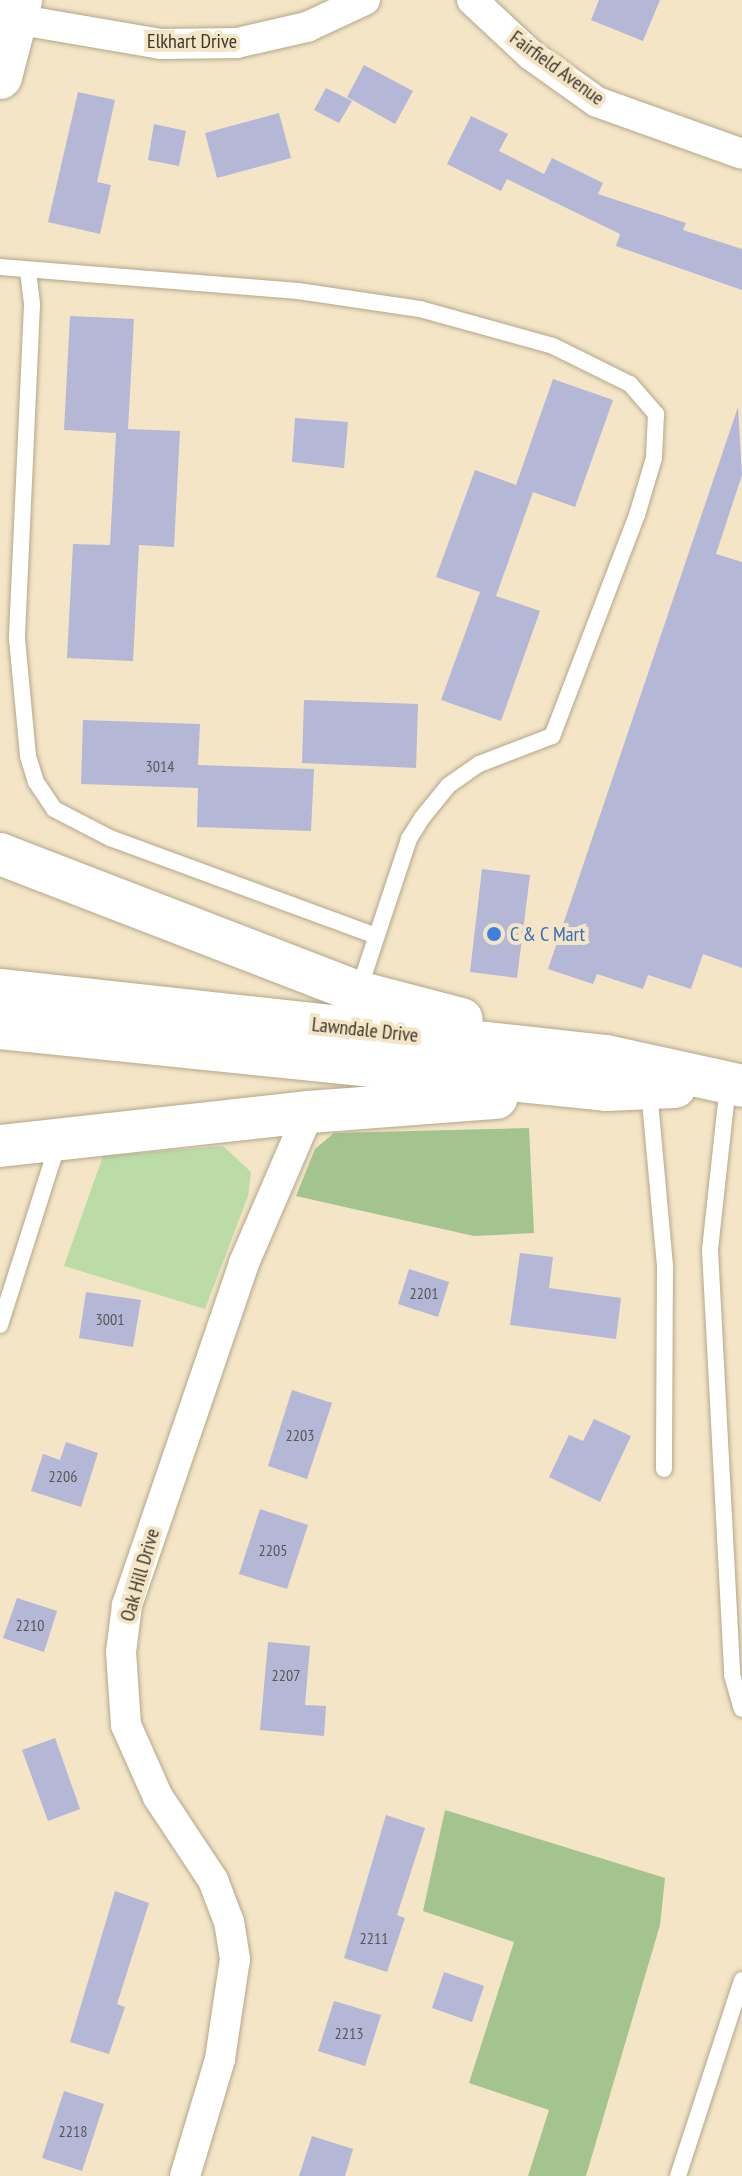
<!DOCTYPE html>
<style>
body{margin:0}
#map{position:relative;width:742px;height:2176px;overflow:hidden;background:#f3e5c6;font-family:"PT Sans Narrow",sans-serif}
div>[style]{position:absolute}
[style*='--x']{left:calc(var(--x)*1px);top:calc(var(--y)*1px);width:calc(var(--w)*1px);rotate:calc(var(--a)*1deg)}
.green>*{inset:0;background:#bbdba7}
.forest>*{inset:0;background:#a3c38f}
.building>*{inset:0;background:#b5b7d6}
.roads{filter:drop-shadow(0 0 2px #b4a78a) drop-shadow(0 0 2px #b4a78a)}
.service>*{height:16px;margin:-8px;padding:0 8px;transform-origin:8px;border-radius:8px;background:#fff}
.minor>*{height:30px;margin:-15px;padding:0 15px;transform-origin:15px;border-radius:15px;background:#fff}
.secondary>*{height:42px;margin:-21px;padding:0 21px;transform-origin:21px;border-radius:21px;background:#fff}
.primary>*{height:44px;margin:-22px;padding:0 22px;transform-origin:22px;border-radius:22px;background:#fff}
.dots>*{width:22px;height:22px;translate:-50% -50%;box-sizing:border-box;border:4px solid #f3e5c6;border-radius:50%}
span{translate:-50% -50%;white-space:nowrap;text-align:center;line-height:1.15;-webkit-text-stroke:8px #f3e5c6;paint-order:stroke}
.number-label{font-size:16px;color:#5a5655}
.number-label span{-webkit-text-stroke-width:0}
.street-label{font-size:20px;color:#3b362a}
.shop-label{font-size:20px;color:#366cbe}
.left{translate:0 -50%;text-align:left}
</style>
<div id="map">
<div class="green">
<i style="clip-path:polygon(223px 1146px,251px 1172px,248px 1196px,205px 1309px,64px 1266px,103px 1156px)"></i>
</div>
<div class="forest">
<i style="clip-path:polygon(529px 1128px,534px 1233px,474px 1236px,296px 1196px,315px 1149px,334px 1133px)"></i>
<i style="clip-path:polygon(445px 1810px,665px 1878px,660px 1925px,586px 2176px,528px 2176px,549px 2110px,469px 2083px,514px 1942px,423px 1911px)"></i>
</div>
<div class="building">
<i style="clip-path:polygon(599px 0,660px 0,643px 41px,591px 20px)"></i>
<i style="clip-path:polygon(364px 65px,413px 91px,395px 124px,347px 97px)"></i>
<i style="clip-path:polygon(326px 88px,352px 101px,339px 123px,314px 110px)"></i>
<i style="clip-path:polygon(78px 92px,115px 100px,97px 182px,111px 185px,100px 234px,48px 222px)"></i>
<i style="clip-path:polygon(279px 113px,291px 158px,217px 178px,205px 133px)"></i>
<i style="clip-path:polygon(471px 116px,508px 134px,499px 151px,544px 174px,552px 158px,603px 183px,598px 194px,686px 223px,683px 230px,742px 249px,742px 290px,616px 246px,620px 234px,507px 179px,501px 191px,447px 164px)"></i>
<i style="clip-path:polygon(154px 124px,186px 131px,179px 166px,148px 160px)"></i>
<i style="clip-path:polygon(70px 316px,134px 319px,128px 429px,180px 431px,174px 547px,139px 545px,133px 661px,67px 658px,73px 544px,110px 545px,116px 433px,64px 430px)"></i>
<i style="clip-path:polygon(553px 379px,613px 400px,575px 507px,533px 492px,496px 596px,540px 611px,501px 721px,441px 700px,480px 592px,436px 577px,475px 470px,516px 485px)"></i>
<i style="clip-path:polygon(738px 407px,742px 475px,716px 554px,742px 562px,742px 968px,703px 954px,691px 989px,648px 975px,643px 989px,597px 974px,593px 984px,548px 969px)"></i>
<i style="clip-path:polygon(295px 418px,348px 422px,344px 468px,292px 462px)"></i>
<i style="clip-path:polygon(304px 700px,418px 704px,416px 768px,302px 763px)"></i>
<i style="clip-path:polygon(83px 720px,200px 724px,198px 765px,314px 769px,311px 831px,197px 827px,198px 788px,81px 784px)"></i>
<i style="clip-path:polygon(482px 869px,530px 875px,517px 978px,470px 972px)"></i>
<i style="clip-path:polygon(520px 1253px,553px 1257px,549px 1288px,621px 1298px,616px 1339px,510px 1325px)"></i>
<i style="clip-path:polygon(409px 1269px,449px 1282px,438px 1317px,398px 1304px)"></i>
<i style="clip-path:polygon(86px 1292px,141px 1300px,133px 1347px,79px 1338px)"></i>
<i style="clip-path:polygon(292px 1390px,332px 1403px,307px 1479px,268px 1466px)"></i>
<i style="clip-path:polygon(594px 1419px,631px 1436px,600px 1502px,549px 1477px,569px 1435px,583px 1441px)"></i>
<i style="clip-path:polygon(66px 1442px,98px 1453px,81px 1507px,31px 1491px,43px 1454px,60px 1460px)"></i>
<i style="clip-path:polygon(260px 1509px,308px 1525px,287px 1589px,239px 1574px)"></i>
<i style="clip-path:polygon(17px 1598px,57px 1611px,44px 1652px,3px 1638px)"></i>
<i style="clip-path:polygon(268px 1642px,310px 1646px,305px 1705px,326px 1706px,324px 1736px,260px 1730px)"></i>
<i style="clip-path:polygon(55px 1738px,80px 1809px,48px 1821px,22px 1750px)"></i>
<i style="clip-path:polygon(386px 1815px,425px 1828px,397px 1915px,405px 1918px,387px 1972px,344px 1958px)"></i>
<i style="clip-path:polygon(115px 1891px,149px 1903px,117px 2004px,125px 2007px,109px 2054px,70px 2042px)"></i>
<i style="clip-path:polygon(444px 1972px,484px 1986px,472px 2022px,432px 2008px)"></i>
<i style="clip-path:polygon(334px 2001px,381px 2015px,365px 2066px,318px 2051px)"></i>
<i style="clip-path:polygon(64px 2091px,104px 2104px,82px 2171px,42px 2158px)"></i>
<i style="clip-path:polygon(312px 2136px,353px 2149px,345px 2176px,299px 2176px)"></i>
</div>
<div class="roads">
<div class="service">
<i style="--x:0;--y:267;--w:299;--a:4.6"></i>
<i style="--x:298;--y:291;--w:123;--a:8.4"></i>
<i style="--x:420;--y:309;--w:138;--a:15.5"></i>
<i style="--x:553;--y:346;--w:86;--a:26.3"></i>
<i style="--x:630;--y:384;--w:40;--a:49"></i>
<i style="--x:656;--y:414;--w:44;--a:92.6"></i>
<i style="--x:654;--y:458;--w:59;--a:106.6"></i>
<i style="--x:637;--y:515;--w:237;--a:111"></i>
<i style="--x:552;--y:736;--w:78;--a:159"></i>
<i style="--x:479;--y:764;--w:38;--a:145"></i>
<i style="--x:448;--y:786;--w:41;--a:129.1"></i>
<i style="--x:422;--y:818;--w:25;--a:122"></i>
<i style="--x:409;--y:839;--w:161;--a:108.4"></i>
<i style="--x:28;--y:271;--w:34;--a:83"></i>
<i style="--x:32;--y:305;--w:334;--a:92.6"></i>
<i style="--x:17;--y:639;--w:118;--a:84.6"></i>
<i style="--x:28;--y:756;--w:27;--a:73"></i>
<i style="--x:36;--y:782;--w:32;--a:56"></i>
<i style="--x:54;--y:809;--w:63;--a:27.4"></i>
<i style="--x:110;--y:838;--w:283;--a:20.2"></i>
<i style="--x:728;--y:1084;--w:167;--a:96.2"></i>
<i style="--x:710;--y:1250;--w:426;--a:87"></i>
<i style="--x:732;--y:1675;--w:35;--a:74"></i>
<i style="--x:649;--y:1090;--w:177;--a:84.8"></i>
<i style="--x:665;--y:1266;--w:203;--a:90.3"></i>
<i style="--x:0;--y:1325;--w:191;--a:-72.3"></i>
<i style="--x:678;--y:2176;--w:206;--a:-71.9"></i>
</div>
<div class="minor">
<i style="--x:472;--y:0;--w:81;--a:43"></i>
<i style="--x:531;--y:55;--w:81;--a:35.5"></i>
<i style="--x:597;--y:102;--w:154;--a:19.7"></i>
<i style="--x:15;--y:19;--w:148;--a:9.7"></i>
<i style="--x:161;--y:44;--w:76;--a:-0.8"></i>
<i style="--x:237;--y:43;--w:72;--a:-12.9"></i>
<i style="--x:307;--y:27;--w:64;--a:-25"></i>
<i style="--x:185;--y:2176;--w:122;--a:-73.3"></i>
<i style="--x:220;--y:2059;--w:101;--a:-81.5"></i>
<i style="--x:235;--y:1959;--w:37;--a:-99"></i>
<i style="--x:229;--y:1922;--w:45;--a:-110.9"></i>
<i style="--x:213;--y:1880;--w:100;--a:-123.5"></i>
<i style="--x:158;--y:1797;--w:79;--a:-114"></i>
<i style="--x:126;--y:1725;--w:73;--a:-93.9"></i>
<i style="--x:121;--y:1652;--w:47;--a:-82.7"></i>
<i style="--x:127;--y:1605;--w:361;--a:-71.1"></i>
<i style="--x:244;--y:1263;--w:164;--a:-66.7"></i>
</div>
<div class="secondary">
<i style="--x:0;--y:854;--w:384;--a:21.1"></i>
<i style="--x:358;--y:992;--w:107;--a:14.6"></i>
<i style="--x:0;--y:990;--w:610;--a:6.22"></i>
<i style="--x:606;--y:1056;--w:139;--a:12.4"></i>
<i style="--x:0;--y:1028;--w:609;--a:5.84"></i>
<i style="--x:606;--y:1090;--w:69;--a:-2.5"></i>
<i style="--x:0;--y:1146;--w:311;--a:-6.3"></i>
<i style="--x:309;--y:1112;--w:188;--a:-4.3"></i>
</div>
<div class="primary">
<i style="--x:0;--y:77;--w:80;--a:-75.4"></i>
</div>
</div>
<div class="dots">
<i style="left:494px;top:934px;background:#3f7fe0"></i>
</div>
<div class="number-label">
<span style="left:160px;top:766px">3014</span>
<span style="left:424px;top:1293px">2201</span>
<span style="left:110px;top:1319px">3001</span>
<span style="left:300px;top:1435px">2203</span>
<span style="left:63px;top:1476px">2206</span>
<span style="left:273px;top:1550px">2205</span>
<span style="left:30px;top:1625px">2210</span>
<span style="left:286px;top:1675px">2207</span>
<span style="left:374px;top:1938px">2211</span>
<span style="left:349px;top:2033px">2213</span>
<span style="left:73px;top:2131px">2218</span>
</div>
<div class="street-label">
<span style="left:192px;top:41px">Elkhart Drive</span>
<span style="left:557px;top:68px;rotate:36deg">Fairfield Avenue</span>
<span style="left:365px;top:1030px;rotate:6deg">Lawndale Drive</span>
<span style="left:140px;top:1575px;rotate:-74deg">Oak Hill Drive</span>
</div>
<div class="shop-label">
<span class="left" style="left:510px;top:934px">C &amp; C Mart</span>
</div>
</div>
